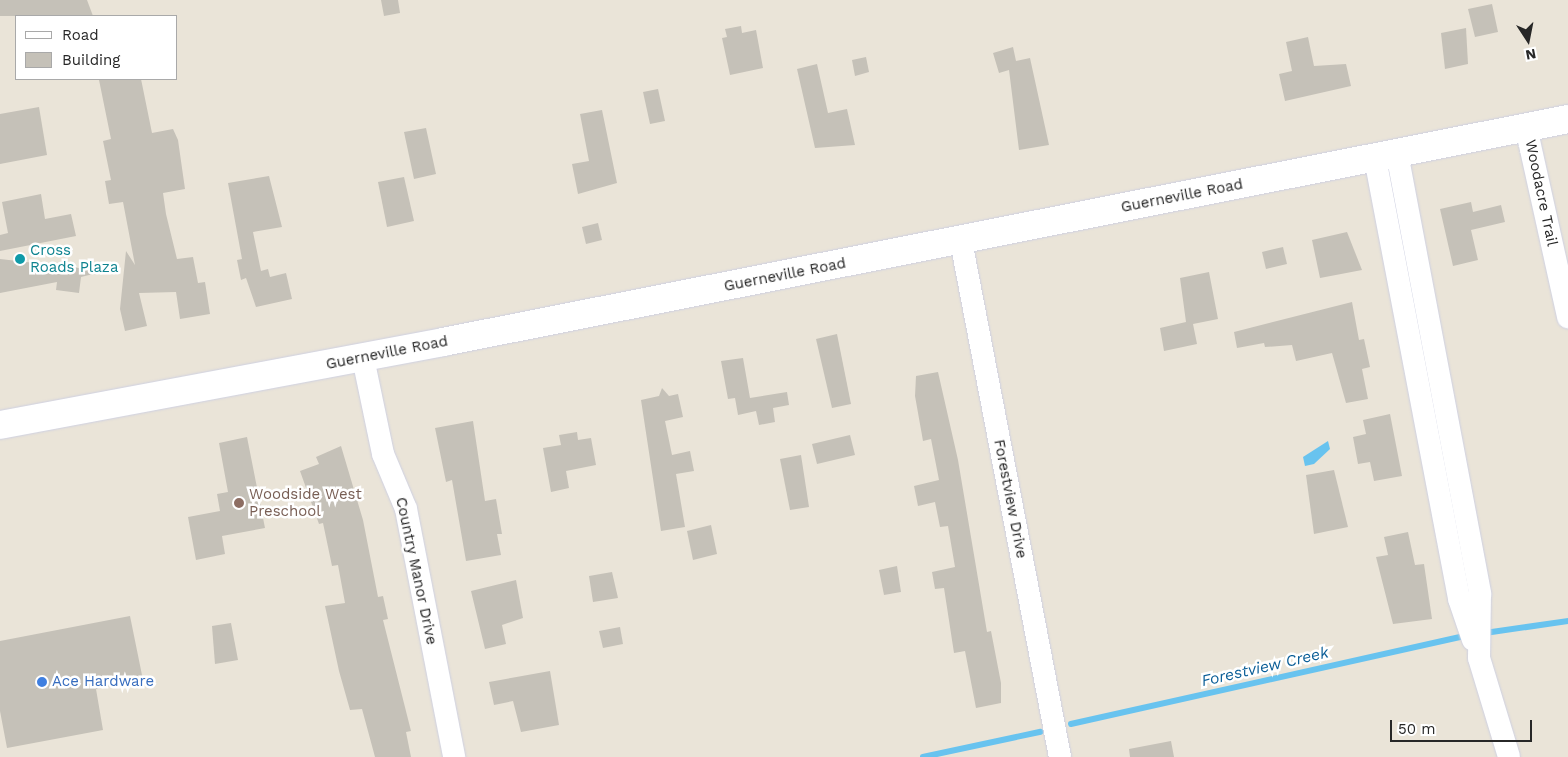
<!DOCTYPE html>
<style>
body{margin:0}
#map{position:relative;width:1568px;height:757px;overflow:hidden;background:#eae4d8;font-family:"Work Sans",sans-serif}
div>[style]{position:absolute}
[style*='--x']{left:calc(var(--x)*1px);top:calc(var(--y)*1px);width:calc(var(--w)*1px);rotate:calc(var(--a)*1deg)}
.water>*{inset:0;background:#68c3ef}
.stream>*{height:5.5px;margin:-2.75px;padding:0 2.75px;transform-origin:2.75px;border-radius:2.75px;background:#68c3ef}
.building>*{inset:0;background:#c5c1b8}
.roads{filter:drop-shadow(0 0 1px #ced0e1) drop-shadow(0 0 1px #ced0e1)}
.minor>*{height:22px;margin:-11px;padding:0 11px;transform-origin:11px;border-radius:11px;background:#fff}
.secondary>*{height:28px;margin:-14px;padding:0 14px;transform-origin:14px;border-radius:14px;background:#fff}
.dots>*{width:14px;height:14px;translate:-50% -50%;box-sizing:border-box;border:2px solid #fff;border-radius:50%}
span{translate:-50% -50%;white-space:nowrap;text-align:center;line-height:1.15;-webkit-text-stroke:5px #fff;paint-order:stroke}
.street-label{font-size:15px;color:#272727}
.culture-label{font-size:15px;color:#0d838f}
.left{translate:0 -50%;text-align:left}
.education-label{font-size:15px;color:#785e54}
.shop-label{font-size:15px;color:#366cbe}
.water-label{font-size:16px;color:#0b5e97;font-style:italic}
.legend{position:absolute;left:15px;top:15px;width:162px;height:65px;box-sizing:border-box;background:#fff;border:1px solid #a9a9a9;margin:0;padding:6px 9px;list-style:none;font-size:15px;color:#272727}
.legend li{display:flex;align-items:center;gap:10px;height:25px}
.legend b{width:25px;border:1px solid #a9a9a9}
.north{position:absolute;left:1503px;top:15px;width:50px;height:50px;-webkit-text-stroke:4px #fff;paint-order:stroke;rotate:169deg;font-size:14px;font-weight:700;line-height:20px;text-align:center;color:#272727}
.north::after{content:'';display:block;margin:auto;width:18px;height:22px;background:#272727;clip-path:polygon(50% 0,100% 100%,50% 72%,0 100%)}
.scale{position:absolute;left:1390px;top:720px;width:142px;height:22px;box-sizing:border-box;border:2px solid #272727;border-top:0;padding-left:6px;font-size:15px;line-height:18px;white-space:nowrap;color:#272727;-webkit-text-stroke:4px #fff;paint-order:stroke}
</style>
<div id="map">
<div class="water">
<i style="clip-path:polygon(1328px 441px,1330px 449px,1314px 464px,1305px 466px,1303px 457px)"></i>
</div>
<div class="stream">
<i style="--x:1485;--y:633;--w:84;--a:-8.2"></i>
<i style="--x:1071;--y:724;--w:404;--a:-12.6"></i>
<i style="--x:923;--y:757;--w:120;--a:-12.1"></i>
</div>
<div class="building">
<i style="clip-path:polygon(0 0,87px 0,93px 16px,0 16px)"></i>
<i style="clip-path:polygon(381px 0,398px 0,400px 13px,384px 16px)"></i>
<i style="clip-path:polygon(1492px 4px,1498px 32px,1475px 37px,1468px 9px)"></i>
<i style="clip-path:polygon(741px 26px,742px 33px,756px 30px,763px 68px,730px 75px,722px 38px,727px 37px,725px 29px)"></i>
<i style="clip-path:polygon(1466px 28px,1468px 64px,1445px 69px,1441px 33px)"></i>
<i style="clip-path:polygon(1308px 37px,1314px 66px,1346px 64px,1351px 86px,1285px 101px,1279px 74px,1292px 71px,1286px 42px)"></i>
<i style="clip-path:polygon(1013px 47px,1016px 61px,1030px 58px,1049px 145px,1019px 150px,1009px 70px,999px 73px,993px 53px)"></i>
<i style="clip-path:polygon(866px 57px,869px 72px,855px 76px,852px 60px)"></i>
<i style="clip-path:polygon(817px 64px,828px 113px,847px 109px,855px 145px,815px 148px,797px 69px)"></i>
<i style="clip-path:polygon(141px 79px,152px 133px,173px 129px,178px 140px,185px 189px,163px 193px,166px 214px,177px 259px,193px 257px,198px 283px,205px 282px,210px 314px,180px 319px,176px 292px,139px 293px,147px 326px,125px 331px,120px 309px,126px 251px,135px 265px,123px 202px,109px 204px,105px 181px,111px 180px,103px 141px,111px 139px,99px 80px)"></i>
<i style="clip-path:polygon(658px 89px,665px 121px,650px 124px,643px 92px)"></i>
<i style="clip-path:polygon(39px 107px,47px 155px,0 164px,0 114px)"></i>
<i style="clip-path:polygon(602px 110px,617px 183px,578px 194px,572px 164px,589px 161px,580px 114px)"></i>
<i style="clip-path:polygon(426px 128px,436px 174px,414px 179px,404px 132px)"></i>
<i style="clip-path:polygon(269px 176px,282px 227px,253px 232px,261px 271px,268px 269px,270px 277px,286px 273px,292px 299px,256px 307px,246px 278px,241px 280px,237px 260px,242px 259px,228px 183px)"></i>
<i style="clip-path:polygon(404px 177px,414px 221px,387px 227px,378px 182px)"></i>
<i style="clip-path:polygon(41px 194px,45px 219px,71px 214px,76px 236px,0 251px,0 235px,8px 233px,2px 202px)"></i>
<i style="clip-path:polygon(1471px 202px,1473px 212px,1501px 205px,1505px 222px,1471px 230px,1478px 260px,1453px 266px,1440px 209px)"></i>
<i style="clip-path:polygon(598px 223px,602px 240px,586px 244px,582px 227px)"></i>
<i style="clip-path:polygon(1347px 232px,1362px 270px,1320px 278px,1312px 240px)"></i>
<i style="clip-path:polygon(1283px 247px,1287px 264px,1266px 269px,1262px 252px)"></i>
<i style="clip-path:polygon(0 259px,97px 270px,97px 273px,81px 277px,79px 293px,56px 290px,57px 282px,0 293px)"></i>
<i style="clip-path:polygon(1209px 272px,1218px 319px,1193px 324px,1197px 344px,1164px 351px,1160px 328px,1186px 322px,1180px 278px)"></i>
<i style="clip-path:polygon(1352px 302px,1359px 340px,1364px 339px,1370px 367px,1362px 369px,1368px 399px,1346px 403px,1332px 353px,1296px 361px,1292px 345px,1265px 347px,1264px 343px,1237px 348px,1234px 332px)"></i>
<i style="clip-path:polygon(837px 334px,851px 404px,832px 408px,816px 339px)"></i>
<i style="clip-path:polygon(743px 358px,750px 398px,787px 392px,789px 405px,773px 408px,775px 422px,759px 425px,756px 411px,738px 415px,735px 398px,728px 399px,721px 361px)"></i>
<i style="clip-path:polygon(938px 372px,958px 460px,987px 632px,991px 631px,1001px 683px,1001px 703px,976px 708px,965px 651px,954px 653px,944px 588px,935px 589px,932px 572px,955px 567px,948px 526px,940px 527px,935px 502px,918px 506px,914px 486px,939px 480px,931px 439px,923px 441px,915px 396px,916px 376px)"></i>
<i style="clip-path:polygon(662px 388px,669px 396px,678px 394px,683px 417px,665px 421px,672px 455px,690px 451px,694px 471px,676px 474px,685px 527px,661px 531px,641px 400px,659px 396px)"></i>
<i style="clip-path:polygon(1390px 414px,1402px 476px,1374px 481px,1370px 462px,1358px 464px,1353px 437px,1366px 434px,1363px 420px)"></i>
<i style="clip-path:polygon(473px 421px,485px 501px,496px 499px,502px 534px,497px 534px,501px 555px,466px 561px,452px 480px,446px 482px,435px 428px)"></i>
<i style="clip-path:polygon(577px 432px,578px 440px,591px 438px,596px 465px,566px 471px,569px 488px,551px 492px,543px 448px,561px 445px,559px 435px)"></i>
<i style="clip-path:polygon(850px 435px,855px 455px,817px 464px,812px 444px)"></i>
<i style="clip-path:polygon(247px 437px,265px 528px,222px 536px,225px 554px,196px 560px,188px 517px,220px 511px,217px 494px,228px 492px,219px 443px)"></i>
<i style="clip-path:polygon(341px 446px,363px 520px,378px 597px,383px 596px,388px 619px,383px 620px,411px 731px,406px 732px,411px 757px,375px 757px,362px 709px,350px 710px,339px 671px,325px 606px,345px 603px,338px 565px,332px 566px,323px 523px,319px 524px,300px 471px,319px 464px,316px 457px)"></i>
<i style="clip-path:polygon(801px 455px,809px 507px,790px 510px,780px 459px)"></i>
<i style="clip-path:polygon(1334px 470px,1348px 527px,1314px 534px,1306px 475px)"></i>
<i style="clip-path:polygon(711px 525px,717px 554px,693px 560px,687px 531px)"></i>
<i style="clip-path:polygon(1408px 532px,1415px 565px,1424px 564px,1432px 619px,1393px 624px,1376px 557px,1388px 555px,1384px 537px)"></i>
<i style="clip-path:polygon(897px 566px,901px 592px,884px 595px,879px 570px)"></i>
<i style="clip-path:polygon(612px 572px,618px 598px,593px 602px,589px 576px)"></i>
<i style="clip-path:polygon(516px 580px,523px 618px,502px 625px,506px 644px,485px 649px,471px 591px)"></i>
<i style="clip-path:polygon(130px 616px,143px 680px,96px 689px,103px 730px,7px 748px,0 711px,0 641px)"></i>
<i style="clip-path:polygon(231px 623px,238px 660px,215px 664px,212px 626px)"></i>
<i style="clip-path:polygon(620px 627px,623px 644px,603px 648px,599px 631px)"></i>
<i style="clip-path:polygon(550px 671px,559px 725px,521px 732px,513px 701px,494px 705px,489px 682px)"></i>
<i style="clip-path:polygon(1171px 741px,1174px 757px,1130px 757px,1129px 749px)"></i>
</div>
<div class="roads">
<div class="minor">
<i style="--x:1526;--y:127;--w:195;--a:77.5"></i>
<i style="--x:1397;--y:153;--w:449;--a:79.3"></i>
<i style="--x:1480;--y:594;--w:64;--a:90.9"></i>
<i style="--x:1479;--y:658;--w:103;--a:73.1"></i>
<i style="--x:1375;--y:158;--w:449;--a:79.2"></i>
<i style="--x:1459;--y:599;--w:43;--a:71.1"></i>
<i style="--x:961;--y:241;--w:525;--a:79.14"></i>
<i style="--x:363;--y:358;--w:98;--a:78.2"></i>
<i style="--x:383;--y:454;--w:60;--a:67.3"></i>
<i style="--x:406;--y:509;--w:253;--a:79"></i>
</div>
<div class="secondary">
<i style="--x:0;--y:425;--w:451;--a:-10.6"></i>
<i style="--x:443;--y:342;--w:1147;--a:-11.21"></i>
</div>
</div>
<div class="dots">
<i style="left:20px;top:259px;background:#0f9aa8"></i>
<i style="left:239px;top:503px;background:#8d6e63"></i>
<i style="left:42px;top:682px;background:#3f7fe0"></i>
</div>
<div class="street-label">
<span style="left:1541px;top:193px;rotate:78deg">Woodacre Trail</span>
<span style="left:1182px;top:196px;rotate:-11deg">Guerneville Road</span>
<span style="left:785px;top:275px;rotate:-11deg">Guerneville Road</span>
<span style="left:387px;top:353px;rotate:-11deg">Guerneville Road</span>
<span style="left:1010px;top:499px;rotate:79deg">Forestview Drive</span>
<span style="left:416px;top:571px;rotate:78deg">Country Manor Drive</span>
</div>
<div class="culture-label">
<span class="left" style="left:30px;top:259px">Cross<br>Roads Plaza</span>
</div>
<div class="education-label">
<span class="left" style="left:249px;top:503px">Woodside West<br>Preschool</span>
</div>
<div class="shop-label">
<span class="left" style="left:52px;top:682px">Ace Hardware</span>
</div>
<div class="water-label">
<span style="left:1265px;top:667px;rotate:-13deg">Forestview Creek</span>
</div>
<ul class="legend">
<li><b style="height:6px;background:#fff"></b>Road</li>
<li><b style="height:14px;background:#c5c1b8"></b>Building</li>
</ul>
<div class="north">N</div>
<div class="scale">50 m</div>
</div>
